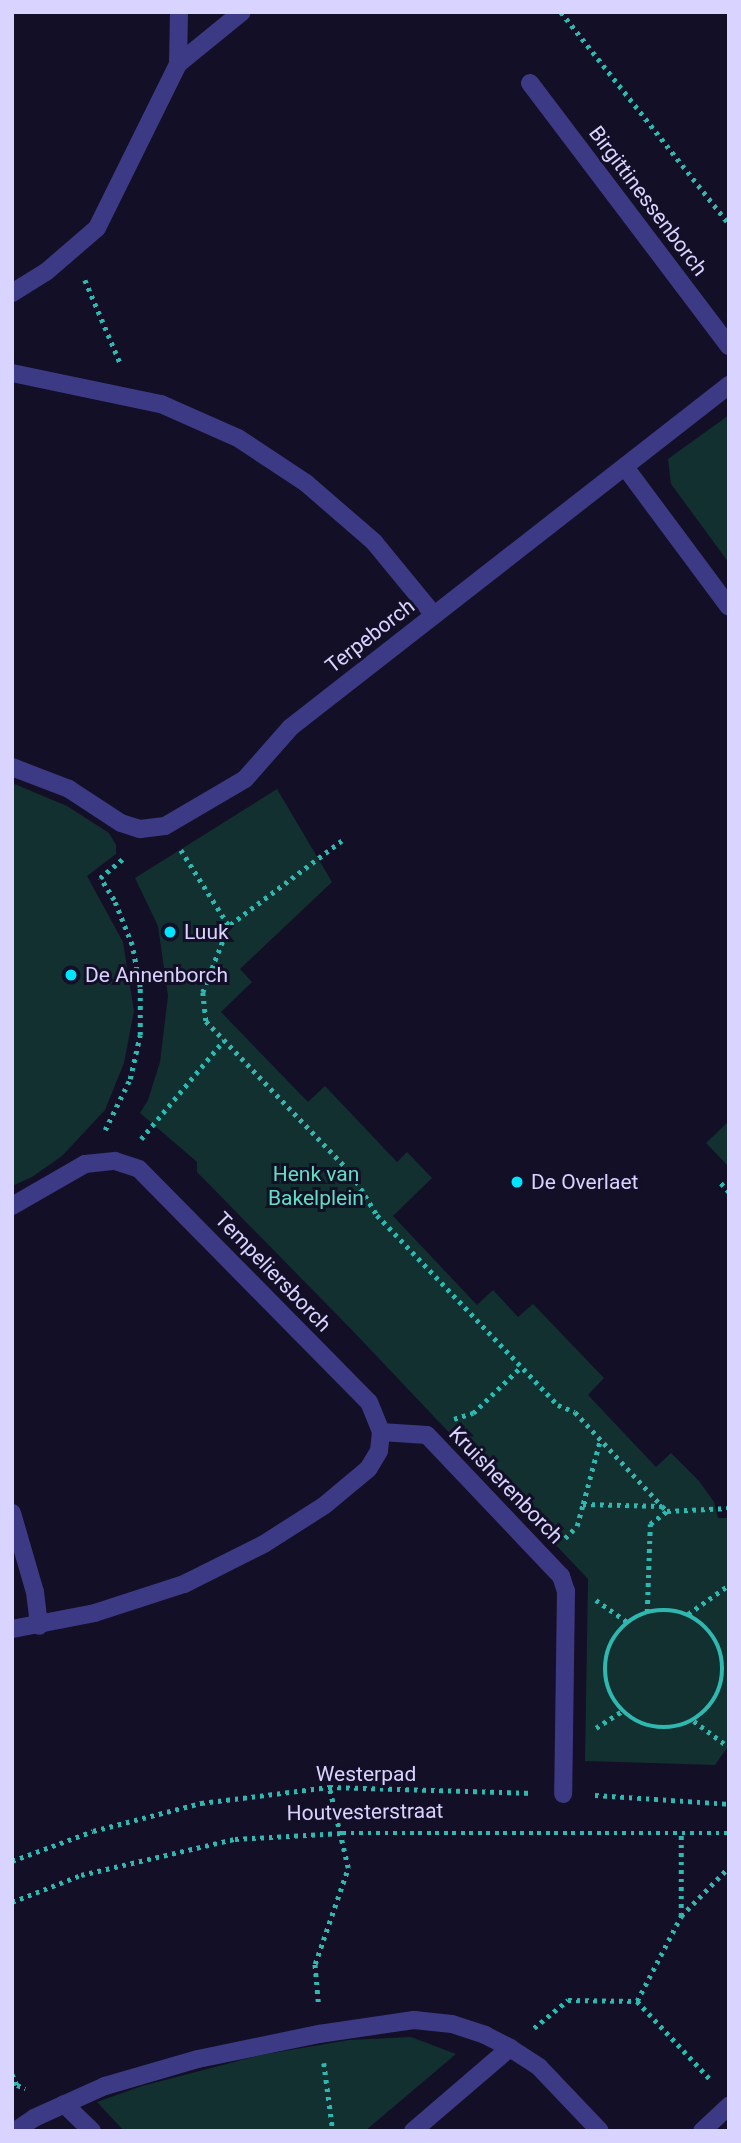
<!DOCTYPE html>
<style>
body{margin:0}
#map{position:relative;width:741px;height:2143px;overflow:hidden;background:#130f26;font-family:Roboto,sans-serif}
div>[style]{position:absolute}
[style*='--x']{left:calc(var(--x)*1px);top:calc(var(--y)*1px);width:calc(var(--w)*1px);rotate:calc(var(--a)*1deg)}
.green>*{inset:0;background:#12302f}
.path>*{height:4.5px;margin-top:-2.25px;transform-origin:0;background:repeating-linear-gradient(90deg,#2fb8b0 0 3.5px,transparent 0 8.5px)}
.path>.ring{margin:-2.25px;padding:0;box-sizing:content-box;background:none;border:4.5px solid #2fb8b0;border-radius:50%}
.minor>*{height:18px;margin:-9px;padding:0 9px;transform-origin:9px;border-radius:9px;background:#3d3a85}
.dots>*{width:19px;height:19px;translate:-50% -50%;box-sizing:border-box;border:4px solid #130f26;border-radius:50%}
span{translate:-50% -50%;white-space:nowrap;text-align:center;line-height:1.15;-webkit-text-stroke:6px #130f26;paint-order:stroke}
.street-label{font-size:21px;color:#d9d4ff}
.poi-label{font-size:21px;color:#d9d4ff}
.left{translate:0 -50%;text-align:left}
.park-label{font-size:21px;color:#5fe0c0}
.frame{position:absolute;inset:0;border:14px solid #d9d4ff;pointer-events:none}
</style>
<div id="map">
<div class="green">
<i style="clip-path:polygon(729px 415px,729px 563px,671px 484px,668px 459px)"></i>
<i style="clip-path:polygon(12px 783px,67px 806px,109px 833px,116px 845px,116px 854px,87px 876px,123px 942px,134px 1011px,124px 1063px,105px 1110px,62px 1156px,32px 1177px,12px 1186px)"></i>
<i style="clip-path:polygon(277px 789px,332px 882px,240px 969px,252px 982px,221px 1012px,308px 1102px,325px 1086px,397px 1162px,407px 1152px,432px 1178px,393px 1216px,477px 1305px,493px 1290px,518px 1317px,533px 1304px,604px 1378px,588px 1395px,656px 1467px,671px 1453px,699px 1481px,714px 1502px,718px 1518px,729px 1518px,729px 1745px,715px 1765px,585px 1761px,588px 1579px,350px 1328px,197px 1172px,197px 1162px,140px 1113px,148px 1100px,160px 1062px,168px 996px,158px 926px,135px 878px)"></i>
<i style="clip-path:polygon(729px 1121px,729px 1167px,706px 1143px)"></i>
<i style="clip-path:polygon(411px 2037px,456px 2054px,365px 2131px,124px 2131px,97px 2102px,142px 2086px,261px 2055px,349px 2040px)"></i>
</div>
<div class="path">
<i style="--x:561;--y:12;--w:270;--a:51.6"></i>
<i style="--x:85;--y:280;--w:92;--a:67"></i>
<i style="--x:342;--y:841;--w:141;--a:143"></i>
<i style="--x:229;--y:926;--w:71;--a:111.5"></i>
<i style="--x:203;--y:992;--w:29;--a:84"></i>
<i style="--x:206;--y:1021;--w:211;--a:46.3"></i>
<i style="--x:352;--y:1174;--w:48;--a:58.6"></i>
<i style="--x:377;--y:1215;--w:262;--a:46.4"></i>
<i style="--x:558;--y:1405;--w:18;--a:22"></i>
<i style="--x:575;--y:1412;--w:128;--a:47.2"></i>
<i style="--x:181;--y:850;--w:90;--a:57.7"></i>
<i style="--x:105;--y:1130;--w:57;--a:-63.9"></i>
<i style="--x:130;--y:1079;--w:45;--a:-77.2"></i>
<i style="--x:140;--y:1035;--w:48;--a:-90"></i>
<i style="--x:140;--y:987;--w:43;--a:-100.8"></i>
<i style="--x:132;--y:945;--w:48;--a:-111.8"></i>
<i style="--x:114;--y:900;--w:26;--a:-122"></i>
<i style="--x:100;--y:878;--w:31;--a:-40"></i>
<i style="--x:141;--y:1139;--w:129;--a:-50"></i>
<i style="--x:721;--y:1183;--w:12;--a:48"></i>
<i style="--x:454;--y:1419;--w:20;--a:-18"></i>
<i style="--x:473;--y:1413;--w:66;--a:-43.8"></i>
<i style="--x:583;--y:1504;--w:66;--a:-75.1"></i>
<i style="--x:565;--y:1538;--w:17;--a:-45"></i>
<i style="--x:577;--y:1526;--w:23;--a:-75"></i>
<i style="--x:583;--y:1504;--w:79;--a:1.5"></i>
<i style="--x:662;--y:1506;--w:7;--a:45"></i>
<i style="--x:667;--y:1511;--w:62;--a:-2.8"></i>
<i style="--x:596;--y:1600;--w:38;--a:35"></i>
<i class="ring" style="left:605px;top:1610px;width:113.5px;height:113.5px"></i>
<i style="--x:647;--y:1612;--w:88;--a:-88"></i>
<i style="--x:650;--y:1524;--w:21;--a:-37"></i>
<i style="--x:688;--y:1614;--w:50;--a:-35.3"></i>
<i style="--x:694;--y:1721;--w:44;--a:36.6"></i>
<i style="--x:596;--y:1728;--w:30;--a:-33"></i>
<i style="--x:595;--y:1795;--w:134;--a:3.8"></i>
<i style="--x:12;--y:1861;--w:86;--a:-20.3"></i>
<i style="--x:93;--y:1831;--w:112;--a:-14.5"></i>
<i style="--x:201;--y:1803;--w:129;--a:-7.1"></i>
<i style="--x:329;--y:1787;--w:204;--a:1.7"></i>
<i style="--x:12;--y:1902;--w:74;--a:-21.4"></i>
<i style="--x:81;--y:1875;--w:158;--a:-13.2"></i>
<i style="--x:235;--y:1839;--w:107;--a:-3.2"></i>
<i style="--x:342;--y:1833;--w:387;--a:0"></i>
<i style="--x:681;--y:1916;--w:69;--a:-45.6"></i>
<i style="--x:637;--y:2001;--w:96;--a:-62.6"></i>
<i style="--x:681;--y:1916;--w:84;--a:-90"></i>
<i style="--x:318;--y:2002;--w:38;--a:-95"></i>
<i style="--x:315;--y:1964;--w:102;--a:-71"></i>
<i style="--x:348;--y:1868;--w:83;--a:-103.2"></i>
<i style="--x:534;--y:2028;--w:44;--a:-39.5"></i>
<i style="--x:568;--y:2000;--w:69;--a:0.8"></i>
<i style="--x:637;--y:2001;--w:108;--a:46.9"></i>
<i style="--x:324;--y:2063;--w:69;--a:82.5"></i>
<i style="--x:12;--y:2074;--w:12;--a:66"></i>
<i style="--x:17;--y:2085;--w:9;--a:21"></i>
</div>
<div class="minor">
<i style="--x:178;--y:64;--w:52;--a:-88.9"></i>
<i style="--x:530;--y:83;--w:330;--a:52.9"></i>
<i style="--x:12;--y:293;--w:40;--a:-32"></i>
<i style="--x:46;--y:272;--w:67;--a:-40.8"></i>
<i style="--x:97;--y:228;--w:183;--a:-63.7"></i>
<i style="--x:178;--y:64;--w:82;--a:-39.1"></i>
<i style="--x:12;--y:373;--w:152;--a:11.8"></i>
<i style="--x:161;--y:404;--w:84;--a:23.8"></i>
<i style="--x:238;--y:438;--w:82;--a:33.5"></i>
<i style="--x:306;--y:483;--w:90;--a:40.9"></i>
<i style="--x:374;--y:542;--w:94;--a:50.6"></i>
<i style="--x:625;--y:467;--w:174;--a:53.4"></i>
<i style="--x:12;--y:767;--w:61;--a:21.1"></i>
<i style="--x:69;--y:789;--w:62;--a:33.2"></i>
<i style="--x:121;--y:823;--w:20;--a:18"></i>
<i style="--x:140;--y:829;--w:25;--a:-7"></i>
<i style="--x:165;--y:826;--w:93;--a:-30.4"></i>
<i style="--x:245;--y:779;--w:69;--a:-48.5"></i>
<i style="--x:291;--y:727;--w:556;--a:-37.98"></i>
<i style="--x:12;--y:1206;--w:84;--a:-29.9"></i>
<i style="--x:85;--y:1164;--w:30;--a:-6"></i>
<i style="--x:115;--y:1161;--w:25;--a:18"></i>
<i style="--x:139;--y:1169;--w:327;--a:45.4"></i>
<i style="--x:369;--y:1402;--w:32;--a:68"></i>
<i style="--x:381;--y:1432;--w:19;--a:96"></i>
<i style="--x:379;--y:1451;--w:21;--a:121"></i>
<i style="--x:368;--y:1469;--w:56;--a:140.1"></i>
<i style="--x:325;--y:1505;--w:72;--a:147.4"></i>
<i style="--x:264;--y:1544;--w:89;--a:153.4"></i>
<i style="--x:184;--y:1584;--w:94;--a:162"></i>
<i style="--x:95;--y:1613;--w:85;--a:169.1"></i>
<i style="--x:381;--y:1432;--w:46;--a:3.7"></i>
<i style="--x:427;--y:1435;--w:195;--a:46.5"></i>
<i style="--x:561;--y:1576;--w:16;--a:72"></i>
<i style="--x:566;--y:1591;--w:203;--a:90.8"></i>
<i style="--x:12;--y:1513;--w:82;--a:73.8"></i>
<i style="--x:35;--y:1592;--w:34;--a:83"></i>
<i style="--x:64;--y:2104;--w:39;--a:44"></i>
<i style="--x:15;--y:2131;--w:23;--a:-34"></i>
<i style="--x:34;--y:2118;--w:78;--a:-24.3"></i>
<i style="--x:105;--y:2086;--w:97;--a:-16.2"></i>
<i style="--x:198;--y:2059;--w:124;--a:-11.7"></i>
<i style="--x:319;--y:2034;--w:96;--a:-8.4"></i>
<i style="--x:414;--y:2020;--w:38;--a:6"></i>
<i style="--x:452;--y:2024;--w:35;--a:18"></i>
<i style="--x:485;--y:2035;--w:28;--a:27"></i>
<i style="--x:510;--y:2048;--w:35;--a:33"></i>
<i style="--x:539;--y:2067;--w:88;--a:46.4"></i>
<i style="--x:413;--y:2131;--w:128;--a:-40.6"></i>
<i style="--x:702;--y:2131;--w:37;--a:-43"></i>
</div>
<div class="dots">
<i style="left:170px;top:932px;background:#00e5ff"></i>
<i style="left:71px;top:975px;background:#00e5ff"></i>
<i style="left:517px;top:1182px;background:#00e5ff"></i>
</div>
<div class="street-label">
<span style="left:648px;top:201px;rotate:53deg">Birgittinessenborch</span>
<span style="left:370px;top:636px;rotate:-38deg">Terpeborch</span>
<span style="left:273px;top:1272px;rotate:46deg">Tempeliersborch</span>
<span style="left:506px;top:1485px;rotate:46deg">Kruisherenborch</span>
<span style="left:366px;top:1774px">Westerpad</span>
<span style="left:365px;top:1812px;rotate:-1deg">Houtvesterstraat</span>
</div>
<div class="poi-label">
<span class="left" style="left:184px;top:932px">Luuk</span>
<span class="left" style="left:85px;top:975px">De Annenborch</span>
<span class="left" style="left:531px;top:1182px">De Overlaet</span>
</div>
<div class="park-label">
<span style="left:316px;top:1186px">Henk van<br>Bakelplein</span>
</div>
<div class="frame"></div>
</div>
